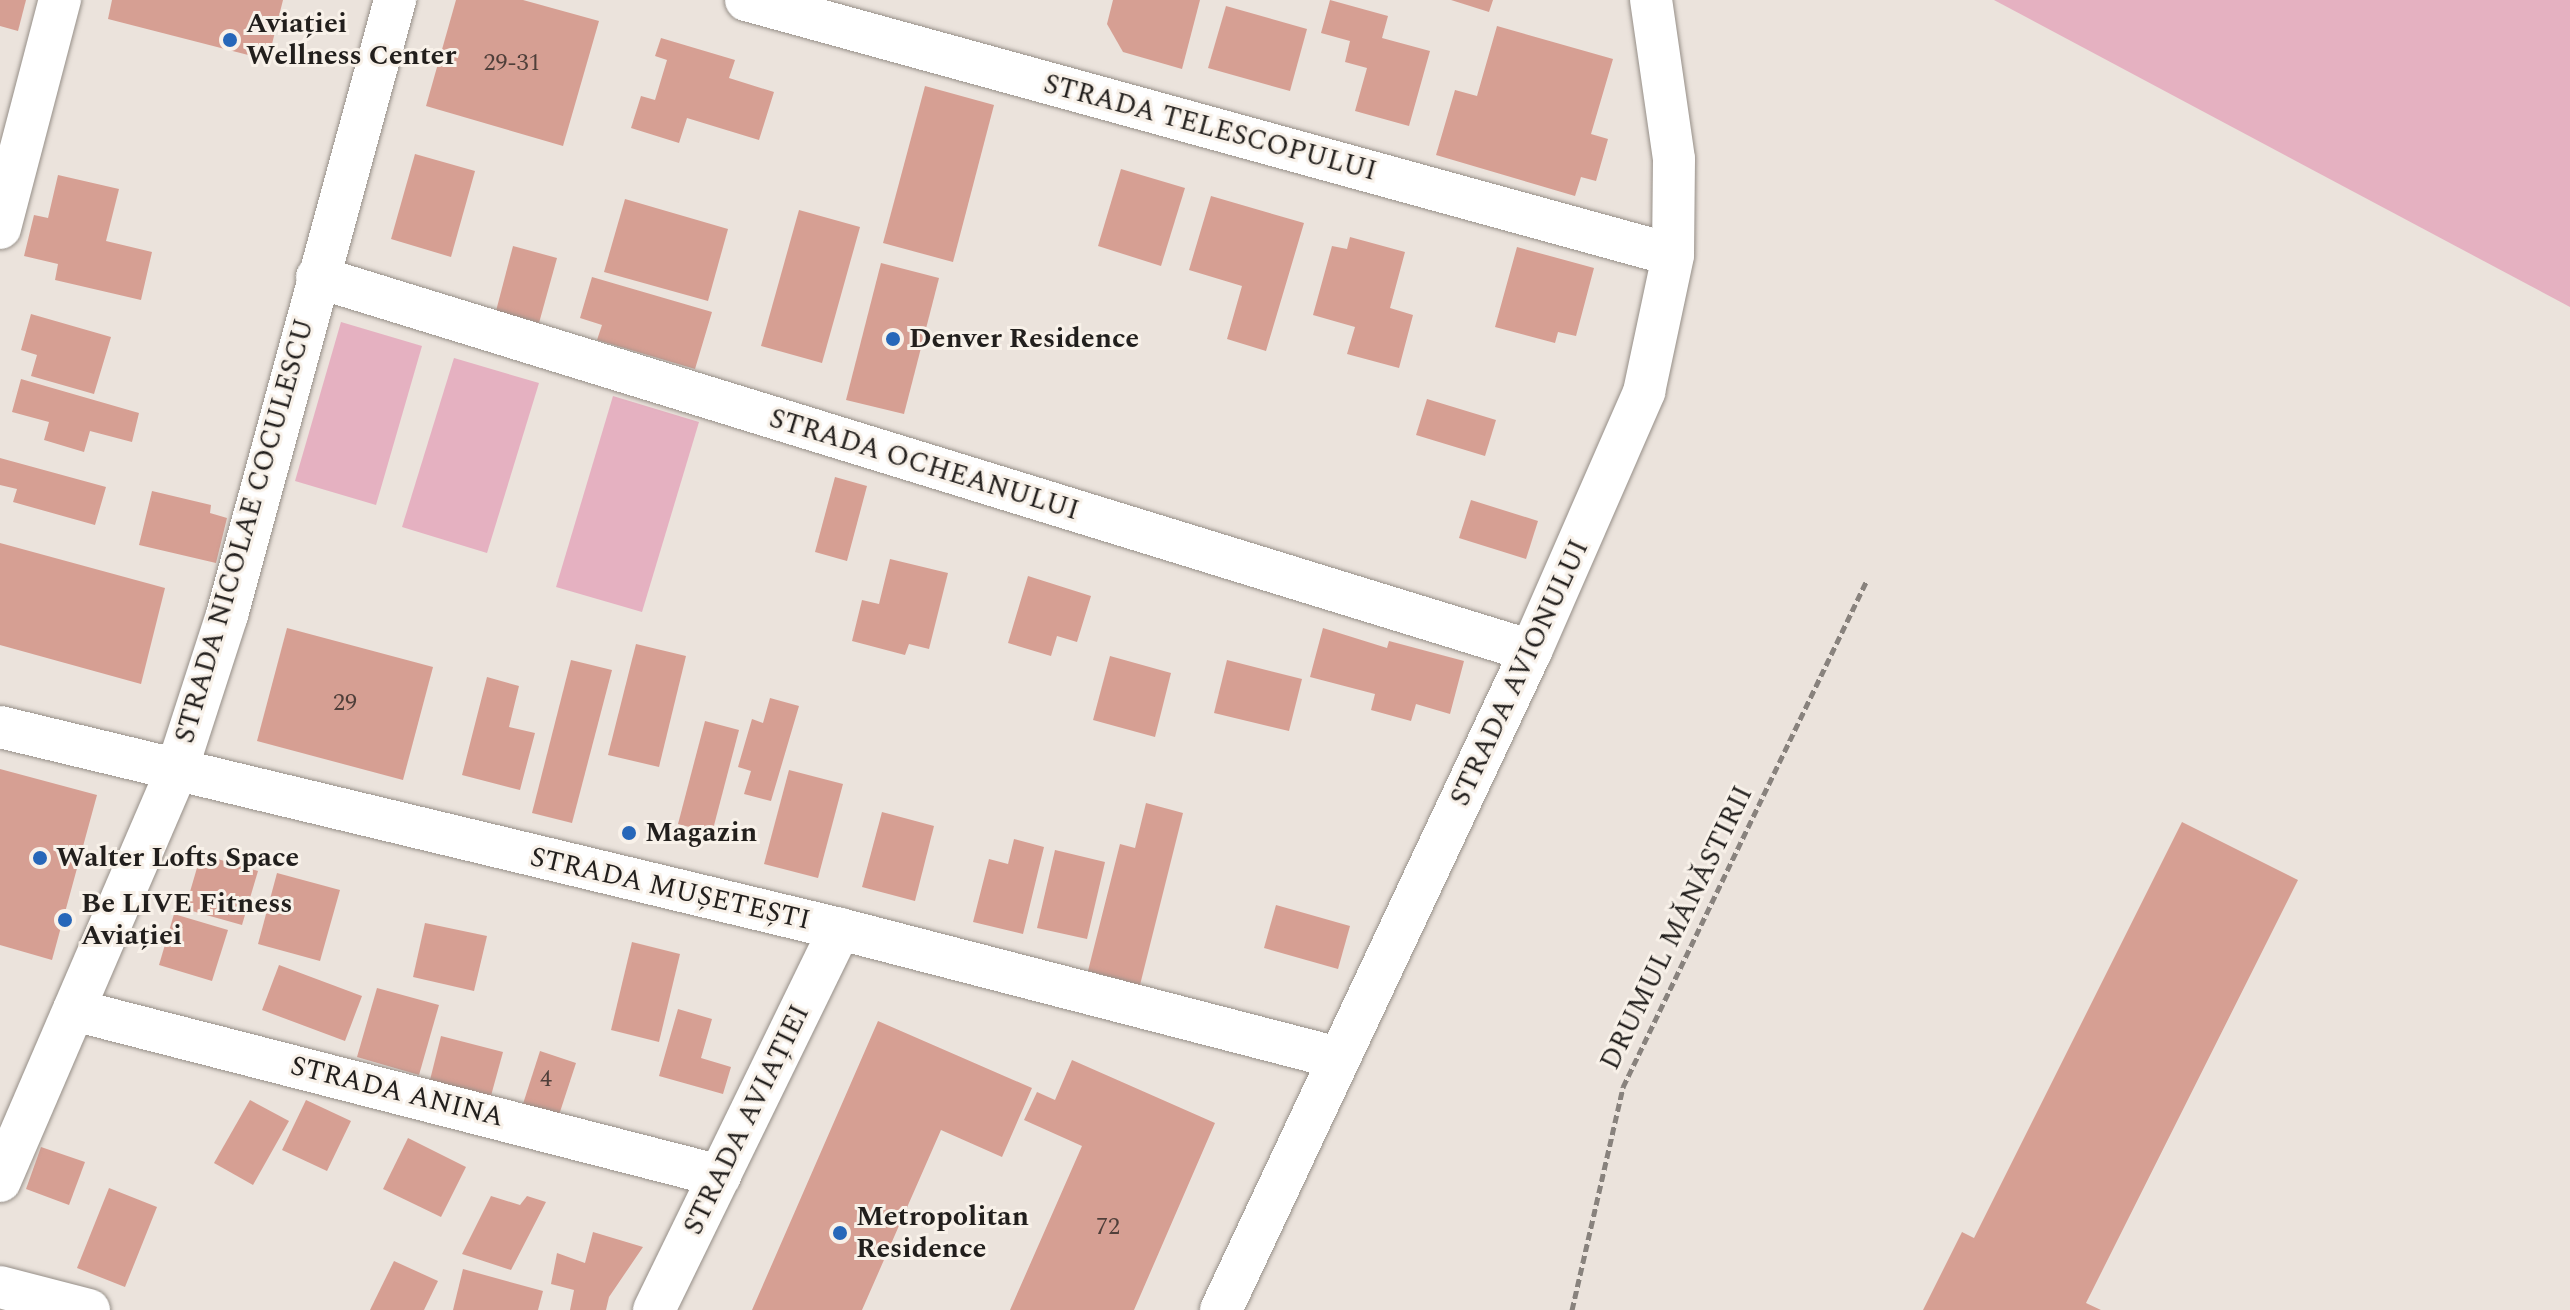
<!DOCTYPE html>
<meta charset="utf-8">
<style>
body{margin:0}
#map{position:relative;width:2570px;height:1310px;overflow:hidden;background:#ebe3dc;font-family:Spectral,serif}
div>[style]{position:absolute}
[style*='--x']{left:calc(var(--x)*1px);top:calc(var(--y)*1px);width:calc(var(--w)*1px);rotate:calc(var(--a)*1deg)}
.green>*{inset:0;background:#e5b1c1}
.building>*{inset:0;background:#d69f93}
.path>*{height:5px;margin-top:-2.5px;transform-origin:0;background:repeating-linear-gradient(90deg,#88827d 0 8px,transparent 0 12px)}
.roads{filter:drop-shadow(0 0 2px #968f88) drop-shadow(0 0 2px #968f88)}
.minor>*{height:42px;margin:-21px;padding:0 21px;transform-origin:21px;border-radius:21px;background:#fff}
.dots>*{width:22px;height:22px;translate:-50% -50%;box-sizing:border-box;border:4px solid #f8f1e9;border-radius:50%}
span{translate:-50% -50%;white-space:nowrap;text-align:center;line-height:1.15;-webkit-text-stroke:6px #f8f1e9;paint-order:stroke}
.number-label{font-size:24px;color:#4f3f3a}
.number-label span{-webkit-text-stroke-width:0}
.poi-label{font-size:28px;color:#221f1d;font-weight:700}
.left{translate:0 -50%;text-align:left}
.street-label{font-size:28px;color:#221f1d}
</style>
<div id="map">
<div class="green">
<i style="clip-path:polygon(1994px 0,2570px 0,2570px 307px)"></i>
<i style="clip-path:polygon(341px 322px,422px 346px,376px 505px,295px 481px)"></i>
<i style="clip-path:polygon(454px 358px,539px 383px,487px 553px,402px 527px)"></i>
<i style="clip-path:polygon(613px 396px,699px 422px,642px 612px,556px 587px)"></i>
</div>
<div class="building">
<i style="clip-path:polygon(0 0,26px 0,18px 31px,0 26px)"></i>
<i style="clip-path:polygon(112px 0,283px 0,268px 60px,108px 19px)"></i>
<i style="clip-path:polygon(456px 0,523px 0,599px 21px,563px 146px,426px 106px)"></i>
<i style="clip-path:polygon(1113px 0,1200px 0,1182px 69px,1123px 52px,1107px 24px)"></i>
<i style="clip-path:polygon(1330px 0,1388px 16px,1382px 38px,1430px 51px,1409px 126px,1355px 111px,1367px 68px,1345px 62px,1350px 41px,1321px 33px)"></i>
<i style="clip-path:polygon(1451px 0,1493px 0,1489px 12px)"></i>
<i style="clip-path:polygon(1226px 6px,1307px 29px,1290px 91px,1208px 68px)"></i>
<i style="clip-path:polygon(1497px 26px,1613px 59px,1591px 134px,1608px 139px,1596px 181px,1581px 177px,1575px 196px,1436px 155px,1455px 90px,1477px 96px)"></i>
<i style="clip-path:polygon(661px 38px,735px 60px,729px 78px,774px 92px,759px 140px,687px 118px,679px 143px,631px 128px,641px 96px,655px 100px,667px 60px,655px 56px)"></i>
<i style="clip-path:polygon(925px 86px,994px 105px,953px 262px,883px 243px)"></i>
<i style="clip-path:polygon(415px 154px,475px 171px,451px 257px,391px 239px)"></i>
<i style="clip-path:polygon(1121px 169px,1185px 188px,1161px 266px,1098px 246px)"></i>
<i style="clip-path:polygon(58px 175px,119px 189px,106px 241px,152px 252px,141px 300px,55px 280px,58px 264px,24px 256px,34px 215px,48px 218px)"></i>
<i style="clip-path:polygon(1211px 196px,1304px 223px,1266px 351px,1227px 339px,1242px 286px,1189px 270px)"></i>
<i style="clip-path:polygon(625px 199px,728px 229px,708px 301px,604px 272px)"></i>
<i style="clip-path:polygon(799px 210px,860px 227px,822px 363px,761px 346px)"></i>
<i style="clip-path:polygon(1350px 237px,1405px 252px,1390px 308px,1413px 315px,1399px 368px,1347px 354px,1355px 327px,1313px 315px,1332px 246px,1347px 249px)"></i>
<i style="clip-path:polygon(513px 246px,557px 258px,539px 323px,496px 311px)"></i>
<i style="clip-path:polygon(1517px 247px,1594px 268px,1576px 336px,1558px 332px,1555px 343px,1495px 327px)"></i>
<i style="clip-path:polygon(881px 263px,939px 278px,904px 414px,846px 400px)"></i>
<i style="clip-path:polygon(592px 277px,712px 312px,695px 369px,597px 340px,602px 325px,580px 318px)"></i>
<i style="clip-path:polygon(31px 314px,111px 337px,94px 394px,31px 376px,37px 355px,21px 350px)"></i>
<i style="clip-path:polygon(21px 379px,139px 413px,132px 442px,90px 431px,84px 452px,44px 440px,49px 422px,12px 412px)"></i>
<i style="clip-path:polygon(1427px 399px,1496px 420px,1485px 456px,1416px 435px)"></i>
<i style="clip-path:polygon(0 458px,106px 487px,95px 525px,13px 502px,17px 489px,0 485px)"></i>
<i style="clip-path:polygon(835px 477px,867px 486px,847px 561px,815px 552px)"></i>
<i style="clip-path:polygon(152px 491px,211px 505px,210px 513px,227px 518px,216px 563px,139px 545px)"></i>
<i style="clip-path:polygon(1471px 500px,1538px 521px,1526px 559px,1459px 538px)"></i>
<i style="clip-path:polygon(0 543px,165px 588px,141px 684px,0 645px)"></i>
<i style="clip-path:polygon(890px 559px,948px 573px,929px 649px,909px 644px,905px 655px,852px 641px,862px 600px,879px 604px)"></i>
<i style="clip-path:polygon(1028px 576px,1091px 596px,1077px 642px,1057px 636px,1051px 656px,1008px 643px)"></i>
<i style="clip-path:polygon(287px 628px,433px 667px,403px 780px,257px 741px)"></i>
<i style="clip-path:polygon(1323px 628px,1387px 648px,1389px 641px,1464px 661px,1450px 714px,1416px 704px,1411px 721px,1371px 710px,1375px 694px,1310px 677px)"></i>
<i style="clip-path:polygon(636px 644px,686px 656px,659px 767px,608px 755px)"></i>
<i style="clip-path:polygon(1110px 656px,1171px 673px,1155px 737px,1093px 720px)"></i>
<i style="clip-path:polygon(571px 660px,612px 670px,572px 823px,532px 813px)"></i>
<i style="clip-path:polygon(1227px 660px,1302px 679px,1289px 731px,1214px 713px)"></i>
<i style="clip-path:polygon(487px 677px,519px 686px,509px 727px,535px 733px,520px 790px,462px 775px)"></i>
<i style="clip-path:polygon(770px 698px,799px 706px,771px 801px,744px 794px,751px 771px,738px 767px,752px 719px,763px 723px)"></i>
<i style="clip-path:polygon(705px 721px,739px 730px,712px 833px,678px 824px)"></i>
<i style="clip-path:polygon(0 769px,97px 795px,52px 960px,0 945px)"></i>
<i style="clip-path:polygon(789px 770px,843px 784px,818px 878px,764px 864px)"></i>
<i style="clip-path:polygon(1146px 803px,1183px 813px,1140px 985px,1088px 971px,1120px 844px,1135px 848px)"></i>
<i style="clip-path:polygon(882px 812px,934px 826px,915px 901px,862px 887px)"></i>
<i style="clip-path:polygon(2182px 822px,2298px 880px,2086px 1303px,2101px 1310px,1923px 1310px,1962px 1232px,1974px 1238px)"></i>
<i style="clip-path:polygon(1014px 839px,1044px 847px,1023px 934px,973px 922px,989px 859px,1008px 864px)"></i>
<i style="clip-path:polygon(1055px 850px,1105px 862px,1087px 939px,1037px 928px)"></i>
<i style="clip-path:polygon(201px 854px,258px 871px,242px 925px,185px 909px)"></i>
<i style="clip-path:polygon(277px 873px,340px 890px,320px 961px,258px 944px)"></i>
<i style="clip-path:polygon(1276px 905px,1350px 926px,1338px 969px,1264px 948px)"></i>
<i style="clip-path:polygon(174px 914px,228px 930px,212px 981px,159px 965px)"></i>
<i style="clip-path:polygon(425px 923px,487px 936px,474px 991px,413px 977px)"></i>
<i style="clip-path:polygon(632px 942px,680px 954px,659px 1042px,611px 1030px)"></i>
<i style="clip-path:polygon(279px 965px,362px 996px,345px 1041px,262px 1010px)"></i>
<i style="clip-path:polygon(377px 988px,439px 1005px,419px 1075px,357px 1057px)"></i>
<i style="clip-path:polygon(678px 1009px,712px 1019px,701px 1058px,731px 1067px,723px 1094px,659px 1076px)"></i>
<i style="clip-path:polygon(878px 1021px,1032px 1088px,1002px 1157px,941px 1130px,862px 1310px,752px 1310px)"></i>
<i style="clip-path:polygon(441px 1036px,503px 1052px,489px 1103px,428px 1088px)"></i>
<i style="clip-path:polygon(540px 1051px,576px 1063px,558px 1118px,522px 1107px)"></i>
<i style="clip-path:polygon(1072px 1060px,1215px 1123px,1134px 1310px,1010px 1310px,1082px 1146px,1024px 1120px,1037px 1092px,1055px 1100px)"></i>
<i style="clip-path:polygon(250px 1100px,289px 1121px,253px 1185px,214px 1163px)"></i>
<i style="clip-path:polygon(306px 1100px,351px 1121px,327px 1171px,282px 1150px)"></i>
<i style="clip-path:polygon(408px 1138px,466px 1167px,441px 1217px,383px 1189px)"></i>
<i style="clip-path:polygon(41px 1147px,85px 1162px,69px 1205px,26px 1189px)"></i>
<i style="clip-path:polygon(109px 1188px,157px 1207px,125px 1287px,77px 1268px)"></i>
<i style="clip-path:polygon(491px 1196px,520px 1205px,527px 1196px,546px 1202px,511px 1270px,462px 1254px)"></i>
<i style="clip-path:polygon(593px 1232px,643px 1247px,609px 1297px,606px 1310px,570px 1310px,574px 1290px,551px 1284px,557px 1253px,585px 1263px)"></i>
<i style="clip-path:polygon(394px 1261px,438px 1281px,424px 1310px,370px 1310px)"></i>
<i style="clip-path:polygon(463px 1269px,543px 1291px,538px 1310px,453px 1310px)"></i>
</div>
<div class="path">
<i style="--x:1572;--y:1310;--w:229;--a:-77.1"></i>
<i style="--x:1623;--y:1087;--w:563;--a:-64.3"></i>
</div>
<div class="roads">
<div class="minor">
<i style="--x:746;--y:0;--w:961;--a:15.38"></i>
<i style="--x:0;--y:228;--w:236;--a:-75.3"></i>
<i style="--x:317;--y:277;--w:1270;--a:17.12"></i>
<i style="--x:0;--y:727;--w:864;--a:13.52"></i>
<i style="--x:840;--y:929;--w:514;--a:14.52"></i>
<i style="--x:74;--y:1010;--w:667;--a:14.41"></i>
<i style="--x:0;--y:1181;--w:445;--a:-66.7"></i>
<i style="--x:176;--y:772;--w:165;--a:-72"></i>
<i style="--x:227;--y:615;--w:638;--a:-74.72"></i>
<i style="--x:0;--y:1287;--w:92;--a:14.5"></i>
<i style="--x:654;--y:1310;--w:424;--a:-64"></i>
<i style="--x:1221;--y:1310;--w:728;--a:-64.81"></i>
<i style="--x:1531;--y:651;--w:283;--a:-66.4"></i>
<i style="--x:1644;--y:392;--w:140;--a:-78"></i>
<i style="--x:1673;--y:255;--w:96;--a:-89.4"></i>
<i style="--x:1674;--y:159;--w:161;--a:-98.2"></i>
</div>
</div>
<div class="dots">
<i style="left:230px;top:40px;background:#2767b9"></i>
<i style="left:893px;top:339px;background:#2767b9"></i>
<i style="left:629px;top:833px;background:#2767b9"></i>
<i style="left:40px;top:858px;background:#2767b9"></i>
<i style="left:65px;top:920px;background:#2767b9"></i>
<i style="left:840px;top:1233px;background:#2767b9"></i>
</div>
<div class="number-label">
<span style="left:512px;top:64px">29-31</span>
<span style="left:345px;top:704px">29</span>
<span style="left:546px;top:1080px">4</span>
<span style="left:1108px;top:1228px">72</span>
</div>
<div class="poi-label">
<span class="left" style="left:246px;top:40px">Aviației<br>Wellness Center</span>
<span class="left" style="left:909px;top:339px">Denver Residence</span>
<span class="left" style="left:645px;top:833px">Magazin</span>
<span class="left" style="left:56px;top:858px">Walter Lofts Space</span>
<span class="left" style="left:81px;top:920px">Be LIVE Fitness<br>Aviației</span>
<span class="left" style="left:856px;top:1233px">Metropolitan<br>Residence</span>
</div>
<div class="street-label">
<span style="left:1210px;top:128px;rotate:15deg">STRADA TELESCOPULUI</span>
<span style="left:924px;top:465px;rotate:17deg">STRADA OCHEANULUI</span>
<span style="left:245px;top:531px;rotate:-74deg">STRADA NICOLAE COCULESCU</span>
<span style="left:1520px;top:673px;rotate:-65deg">STRADA AVIONULUI</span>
<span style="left:670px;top:889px;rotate:13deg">STRADA MUȘETEȘTI</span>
<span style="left:1677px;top:928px;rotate:-64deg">DRUMUL MĂNĂSTIRII</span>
<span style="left:397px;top:1092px;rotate:14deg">STRADA ANINA</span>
<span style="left:747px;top:1120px;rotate:-64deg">STRADA AVIAȚIEI</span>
</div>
</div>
